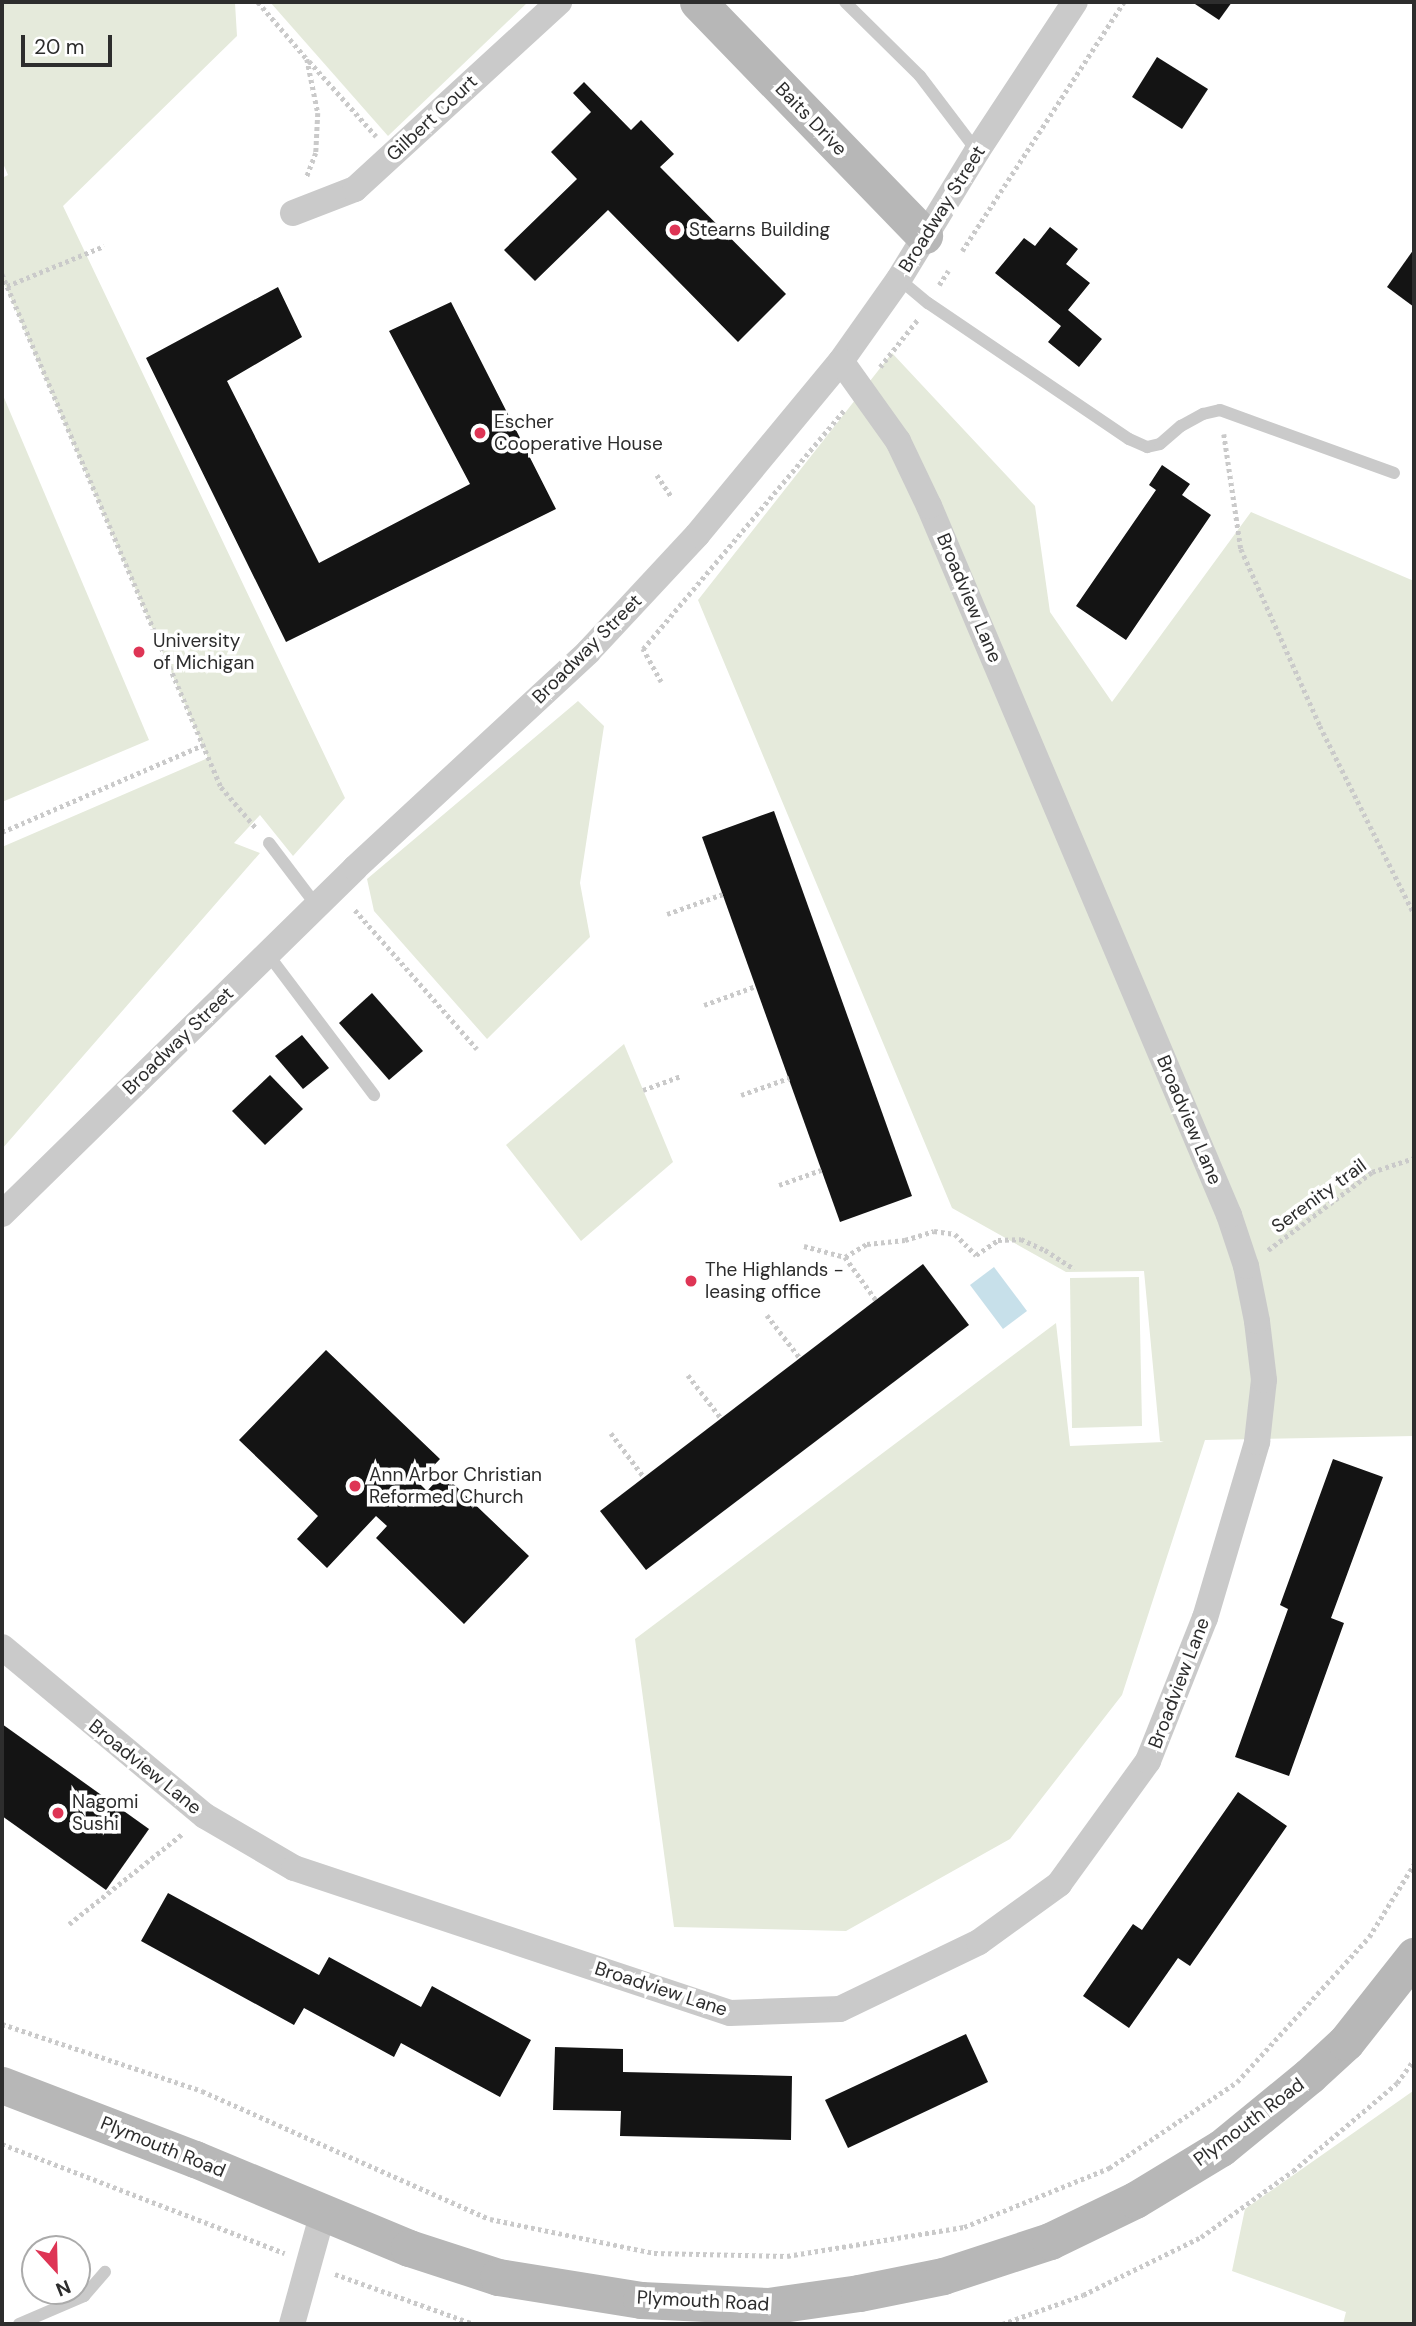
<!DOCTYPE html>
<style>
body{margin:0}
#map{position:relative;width:1416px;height:2326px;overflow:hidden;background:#fff;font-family:"DM Sans",sans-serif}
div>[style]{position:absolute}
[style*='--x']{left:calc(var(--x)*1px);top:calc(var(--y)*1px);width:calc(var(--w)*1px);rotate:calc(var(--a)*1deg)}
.green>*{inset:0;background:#e5eadb}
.water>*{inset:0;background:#c7e0ea}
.building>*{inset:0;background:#141414}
.path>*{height:4.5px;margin-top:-2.25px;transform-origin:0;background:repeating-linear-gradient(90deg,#cacaca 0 3.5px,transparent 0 7px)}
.lane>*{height:12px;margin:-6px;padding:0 6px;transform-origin:6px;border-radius:6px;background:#cacaca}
.street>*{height:26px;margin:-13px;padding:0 13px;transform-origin:13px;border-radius:13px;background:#cacaca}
.secondary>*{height:37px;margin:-18.5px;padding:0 18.5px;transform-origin:18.5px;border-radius:18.5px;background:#b7b7b7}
.dots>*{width:19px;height:19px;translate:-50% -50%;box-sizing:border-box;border:4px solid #fff;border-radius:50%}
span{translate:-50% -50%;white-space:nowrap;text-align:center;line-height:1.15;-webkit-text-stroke:7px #fff;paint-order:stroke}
.street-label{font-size:19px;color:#2d2d2d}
.poi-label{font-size:19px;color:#2d2d2d}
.left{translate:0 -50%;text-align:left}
.frame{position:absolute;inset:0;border:4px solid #2d2d2d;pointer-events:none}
.north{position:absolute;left:21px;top:2235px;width:70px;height:70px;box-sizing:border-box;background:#fff;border:2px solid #ababab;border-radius:50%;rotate:158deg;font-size:19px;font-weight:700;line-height:28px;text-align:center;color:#2d2d2d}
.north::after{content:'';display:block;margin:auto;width:24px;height:32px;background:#de3555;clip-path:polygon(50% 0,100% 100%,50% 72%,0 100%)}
.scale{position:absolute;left:21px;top:35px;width:91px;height:32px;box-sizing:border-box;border:4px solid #2d2d2d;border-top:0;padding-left:9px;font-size:21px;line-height:24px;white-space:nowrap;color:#2d2d2d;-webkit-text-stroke:5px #fff;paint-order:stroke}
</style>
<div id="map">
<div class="green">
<i style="clip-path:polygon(2px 2px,235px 3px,237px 36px,63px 206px,345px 798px,293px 856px,260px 815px,234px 843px,260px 853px,2px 1149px,2px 847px,208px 758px,2px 278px,2px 178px,8px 175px,2px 161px)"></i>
<i style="clip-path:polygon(270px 2px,528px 2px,388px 136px)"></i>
<i style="clip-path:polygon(892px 353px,1035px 506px,1050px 612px,1112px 702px,1251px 512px,1414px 581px,1414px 1436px,1205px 1440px,1122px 1695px,1010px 1839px,846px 1931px,674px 1927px,635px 1639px,1056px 1323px,1070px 1446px,1164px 1442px,1160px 1441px,1144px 1271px,1066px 1272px,952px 1208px,698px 600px)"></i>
<i style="clip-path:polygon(2px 393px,149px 740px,2px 802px)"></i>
<i style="clip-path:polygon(578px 701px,604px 726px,580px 883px,590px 937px,487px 1039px,374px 911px,367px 879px)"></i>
<i style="clip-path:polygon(624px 1044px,673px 1162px,581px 1241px,506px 1145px)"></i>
<i style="clip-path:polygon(1139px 1277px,1142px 1426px,1072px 1428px,1070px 1278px)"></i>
<i style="clip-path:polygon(1413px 2091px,1414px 2324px,1343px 2324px,1346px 2312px,1232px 2271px,1245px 2209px)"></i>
</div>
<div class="water">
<i style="clip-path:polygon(994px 1267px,1027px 1311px,1003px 1329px,970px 1285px)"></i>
</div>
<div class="building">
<i style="clip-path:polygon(1192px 2px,1232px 2px,1219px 20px)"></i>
<i style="clip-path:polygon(1157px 57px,1208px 89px,1182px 129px,1132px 97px)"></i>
<i style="clip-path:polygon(584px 82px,631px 130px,641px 120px,674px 154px,660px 167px,786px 294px,738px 342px,608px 210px,535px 281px,504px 250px,577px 179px,551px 152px,591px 112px,573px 93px)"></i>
<i style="clip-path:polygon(1050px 227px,1078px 249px,1066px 264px,1090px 283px,1068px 310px,1102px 339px,1079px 367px,1048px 342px,1061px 326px,995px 273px,1024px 238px,1035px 246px)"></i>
<i style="clip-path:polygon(1414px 249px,1414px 307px,1387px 287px)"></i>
<i style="clip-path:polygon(278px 287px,302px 337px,227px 381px,319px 563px,470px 484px,389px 331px,451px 302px,556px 509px,286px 642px,146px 358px)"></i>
<i style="clip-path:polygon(1162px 465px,1190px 484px,1182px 495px,1211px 515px,1126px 640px,1076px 606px,1156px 490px,1149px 485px)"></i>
<i style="clip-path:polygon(774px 811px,912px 1196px,840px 1222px,702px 837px)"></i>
<i style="clip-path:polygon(372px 993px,423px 1051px,389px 1080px,339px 1023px)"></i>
<i style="clip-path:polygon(302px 1035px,329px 1068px,303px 1089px,275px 1056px)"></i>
<i style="clip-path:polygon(270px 1075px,303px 1109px,265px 1145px,232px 1111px)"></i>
<i style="clip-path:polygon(923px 1264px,969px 1325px,646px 1570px,600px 1511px)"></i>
<i style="clip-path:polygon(326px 1350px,440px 1459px,418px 1482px,427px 1491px,443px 1474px,529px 1556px,464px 1624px,376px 1538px,387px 1526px,376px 1516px,327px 1568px,297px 1539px,318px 1516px,239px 1440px)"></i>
<i style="clip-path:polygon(1333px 1459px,1383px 1477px,1331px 1618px,1344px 1623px,1289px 1776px,1235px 1757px,1288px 1609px,1280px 1605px)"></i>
<i style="clip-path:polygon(2px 1724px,149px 1829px,106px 1890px,2px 1816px)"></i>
<i style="clip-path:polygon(1238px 1792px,1287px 1826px,1190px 1966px,1178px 1958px,1129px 2028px,1083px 1996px,1133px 1924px,1142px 1930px)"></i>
<i style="clip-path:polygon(168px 1893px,319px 1975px,329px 1957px,421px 2007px,432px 1986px,531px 2040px,500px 2097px,401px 2043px,394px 2057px,304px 2008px,294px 2025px,141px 1941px)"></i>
<i style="clip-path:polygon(966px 2034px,988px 2082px,848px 2148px,825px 2100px)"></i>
<i style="clip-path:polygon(555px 2047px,623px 2049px,623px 2072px,792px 2076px,791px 2140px,620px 2136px,621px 2111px,553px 2110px)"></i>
</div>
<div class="path">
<i style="--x:258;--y:2;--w:75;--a:49.3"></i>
<i style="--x:307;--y:59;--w:55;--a:78.5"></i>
<i style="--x:318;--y:113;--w:40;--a:92.9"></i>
<i style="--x:316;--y:153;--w:26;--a:111"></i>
<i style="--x:309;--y:61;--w:101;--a:48.2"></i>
<i style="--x:962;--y:251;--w:297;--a:-57"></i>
<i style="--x:2;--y:274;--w:558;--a:66.88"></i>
<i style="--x:221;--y:787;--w:54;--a:49.5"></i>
<i style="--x:939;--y:285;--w:17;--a:-57"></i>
<i style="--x:7;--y:286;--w:105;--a:-22.4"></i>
<i style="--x:880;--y:367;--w:61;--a:-51.6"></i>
<i style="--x:1224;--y:434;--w:116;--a:81.6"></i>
<i style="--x:1241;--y:549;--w:194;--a:65.9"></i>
<i style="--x:1320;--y:726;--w:210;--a:63.4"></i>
<i style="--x:657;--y:475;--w:27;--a:56"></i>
<i style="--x:661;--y:682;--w:38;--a:-119"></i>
<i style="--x:643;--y:649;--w:312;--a:-49.9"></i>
<i style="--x:2;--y:832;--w:219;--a:-23.4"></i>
<i style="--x:355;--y:910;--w:185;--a:48.7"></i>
<i style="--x:667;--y:914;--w:59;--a:-19.7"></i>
<i style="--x:704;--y:1005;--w:55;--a:-20.1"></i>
<i style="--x:643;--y:1090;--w:40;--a:-20.2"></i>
<i style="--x:741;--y:1095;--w:51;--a:-19.5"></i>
<i style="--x:779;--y:1185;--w:45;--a:-19.7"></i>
<i style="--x:804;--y:1246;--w:42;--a:15"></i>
<i style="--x:845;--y:1257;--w:53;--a:54.2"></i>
<i style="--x:1268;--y:1250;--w:130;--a:-36.9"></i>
<i style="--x:1372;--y:1172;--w:44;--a:-18.4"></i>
<i style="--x:845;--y:1257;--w:26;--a:-31"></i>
<i style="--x:867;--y:1244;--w:38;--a:-6"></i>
<i style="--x:905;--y:1240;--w:30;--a:-17"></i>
<i style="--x:934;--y:1231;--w:21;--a:8"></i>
<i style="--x:955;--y:1234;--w:30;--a:45"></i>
<i style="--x:976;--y:1255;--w:27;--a:-34"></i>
<i style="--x:998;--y:1240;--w:23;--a:-2"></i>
<i style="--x:1021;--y:1239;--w:26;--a:25"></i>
<i style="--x:1045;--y:1250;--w:35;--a:33"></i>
<i style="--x:767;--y:1315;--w:54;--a:52.5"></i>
<i style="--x:688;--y:1375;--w:54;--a:52.5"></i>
<i style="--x:611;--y:1433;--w:55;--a:53.1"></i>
<i style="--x:69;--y:1924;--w:144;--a:-38.5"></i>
<i style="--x:2;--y:2024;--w:211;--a:18.5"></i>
<i style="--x:202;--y:2091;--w:315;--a:24"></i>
<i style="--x:490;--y:2219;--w:167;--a:11.7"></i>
<i style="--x:654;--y:2253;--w:133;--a:1.3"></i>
<i style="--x:787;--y:2256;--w:179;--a:-9.3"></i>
<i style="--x:964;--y:2227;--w:157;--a:-22.1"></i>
<i style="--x:1109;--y:2168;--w:154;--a:-33.9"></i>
<i style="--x:1237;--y:2082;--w:196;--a:-47.7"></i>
<i style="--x:1369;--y:1937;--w:86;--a:-58.3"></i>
<i style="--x:2;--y:2144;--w:303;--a:21.1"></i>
<i style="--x:335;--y:2274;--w:148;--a:19.8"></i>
<i style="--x:1002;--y:2324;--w:86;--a:-19.7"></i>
<i style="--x:1083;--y:2295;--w:131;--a:-26.2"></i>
<i style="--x:1201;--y:2237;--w:113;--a:-35.7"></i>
<i style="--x:1293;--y:2171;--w:136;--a:-40.2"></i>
<i style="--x:1397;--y:2083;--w:29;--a:-54"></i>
</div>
<div class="lane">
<i style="--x:845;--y:2;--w:105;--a:44.6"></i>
<i style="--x:920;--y:76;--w:94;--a:52.8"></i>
<i style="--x:899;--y:279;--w:38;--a:40"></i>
<i style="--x:928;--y:303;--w:243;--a:34.1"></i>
<i style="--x:1129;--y:439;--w:20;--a:24"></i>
<i style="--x:1147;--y:447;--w:13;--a:-13"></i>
<i style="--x:1160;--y:444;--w:28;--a:-41"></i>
<i style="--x:1181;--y:426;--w:25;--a:-29"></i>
<i style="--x:1203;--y:414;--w:17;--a:-13"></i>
<i style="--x:1220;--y:410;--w:185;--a:19.9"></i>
<i style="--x:269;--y:843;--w:78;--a:52.8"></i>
<i style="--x:267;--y:953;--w:178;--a:53"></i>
<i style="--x:19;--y:2324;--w:71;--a:-23.3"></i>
<i style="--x:84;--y:2296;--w:32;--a:-49"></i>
</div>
<div class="street">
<i style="--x:293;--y:213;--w:66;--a:-21.2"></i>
<i style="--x:355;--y:189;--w:277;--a:-42.5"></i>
<i style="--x:2;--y:1214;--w:494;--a:-44.4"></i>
<i style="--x:355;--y:868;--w:318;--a:-42.8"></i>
<i style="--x:588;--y:652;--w:160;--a:-47"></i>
<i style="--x:697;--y:535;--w:226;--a:-50.4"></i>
<i style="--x:841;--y:361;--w:100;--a:-54.7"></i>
<i style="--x:899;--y:279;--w:150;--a:-58.6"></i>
<i style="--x:977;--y:151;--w:178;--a:-56.7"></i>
<i style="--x:2;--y:1647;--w:264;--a:39.8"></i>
<i style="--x:205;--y:1816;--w:103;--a:30.3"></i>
<i style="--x:294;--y:1868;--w:459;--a:18.4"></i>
<i style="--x:730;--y:2013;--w:110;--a:-2.1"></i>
<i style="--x:840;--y:2009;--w:154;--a:-25.7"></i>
<i style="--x:979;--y:1942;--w:99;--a:-35.9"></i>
<i style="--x:1059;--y:1884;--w:152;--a:-54.1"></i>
<i style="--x:1148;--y:1761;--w:154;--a:-68.3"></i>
<i style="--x:1205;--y:1618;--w:184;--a:-73.5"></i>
<i style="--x:1257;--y:1442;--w:62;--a:-83.6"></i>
<i style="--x:1264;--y:1380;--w:59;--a:-96.8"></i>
<i style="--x:1257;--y:1321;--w:56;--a:-101.3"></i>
<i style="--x:1246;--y:1266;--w:54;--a:-108.4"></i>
<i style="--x:1229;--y:1215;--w:770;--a:-112.93"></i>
<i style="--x:929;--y:506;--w:72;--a:-115.5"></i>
<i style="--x:898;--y:441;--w:98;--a:-125.5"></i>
<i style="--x:292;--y:2324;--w:116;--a:-74.5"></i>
</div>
<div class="secondary">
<i style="--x:698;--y:2;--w:325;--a:45.9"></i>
<i style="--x:2;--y:2085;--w:207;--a:21"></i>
<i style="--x:195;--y:2159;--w:232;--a:22.6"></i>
<i style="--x:409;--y:2248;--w:94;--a:18"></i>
<i style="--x:498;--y:2277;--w:145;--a:9.1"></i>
<i style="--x:641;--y:2300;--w:127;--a:2.7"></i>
<i style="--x:768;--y:2306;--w:92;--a:-8.1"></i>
<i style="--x:859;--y:2293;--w:86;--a:-11.4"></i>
<i style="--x:943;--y:2276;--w:113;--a:-18.1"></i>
<i style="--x:1050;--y:2241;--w:94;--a:-25.8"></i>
<i style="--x:1135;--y:2200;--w:100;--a:-31.2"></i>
<i style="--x:1221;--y:2148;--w:114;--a:-39.3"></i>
<i style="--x:1309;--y:2076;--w:50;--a:-42.6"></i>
<i style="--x:1346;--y:2042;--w:110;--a:-51.7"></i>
</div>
<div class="dots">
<i style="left:675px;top:230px;background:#de3555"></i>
<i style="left:480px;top:433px;background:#de3555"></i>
<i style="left:139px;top:652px;background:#de3555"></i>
<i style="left:691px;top:1281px;background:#de3555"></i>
<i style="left:355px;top:1486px;background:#de3555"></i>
<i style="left:58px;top:1813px;background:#de3555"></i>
</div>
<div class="street-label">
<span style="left:432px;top:118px;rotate:-43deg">Gilbert Court</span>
<span style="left:811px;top:119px;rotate:46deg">Baits Drive</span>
<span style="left:942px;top:209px;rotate:-58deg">Broadway Street</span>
<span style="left:969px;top:598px;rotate:67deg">Broadview Lane</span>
<span style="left:587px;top:649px;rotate:-45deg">Broadway Street</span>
<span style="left:178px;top:1041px;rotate:-44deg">Broadway Street</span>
<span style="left:1189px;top:1120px;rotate:67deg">Broadview Lane</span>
<span style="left:1319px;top:1196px;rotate:-36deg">Serenity trail</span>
<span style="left:1179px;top:1683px;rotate:-69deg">Broadview Lane</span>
<span style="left:145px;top:1767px;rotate:39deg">Broadview Lane</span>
<span style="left:661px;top:1989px;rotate:18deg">Broadview Lane</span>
<span style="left:1249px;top:2122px;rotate:-37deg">Plymouth Road</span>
<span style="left:163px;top:2147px;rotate:22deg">Plymouth Road</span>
<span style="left:703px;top:2301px;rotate:3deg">Plymouth Road</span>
</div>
<div class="poi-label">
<span class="left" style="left:689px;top:230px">Stearns Building</span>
<span class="left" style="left:494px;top:433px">Escher<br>Cooperative House</span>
<span class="left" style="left:153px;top:652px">University<br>of Michigan</span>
<span class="left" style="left:705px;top:1281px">The Highlands -<br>leasing office</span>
<span class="left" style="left:369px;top:1486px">Ann Arbor Christian<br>Reformed Church</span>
<span class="left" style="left:72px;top:1813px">Nagomi<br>Sushi</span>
</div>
<div class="frame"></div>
<div class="north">N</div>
<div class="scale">20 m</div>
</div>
